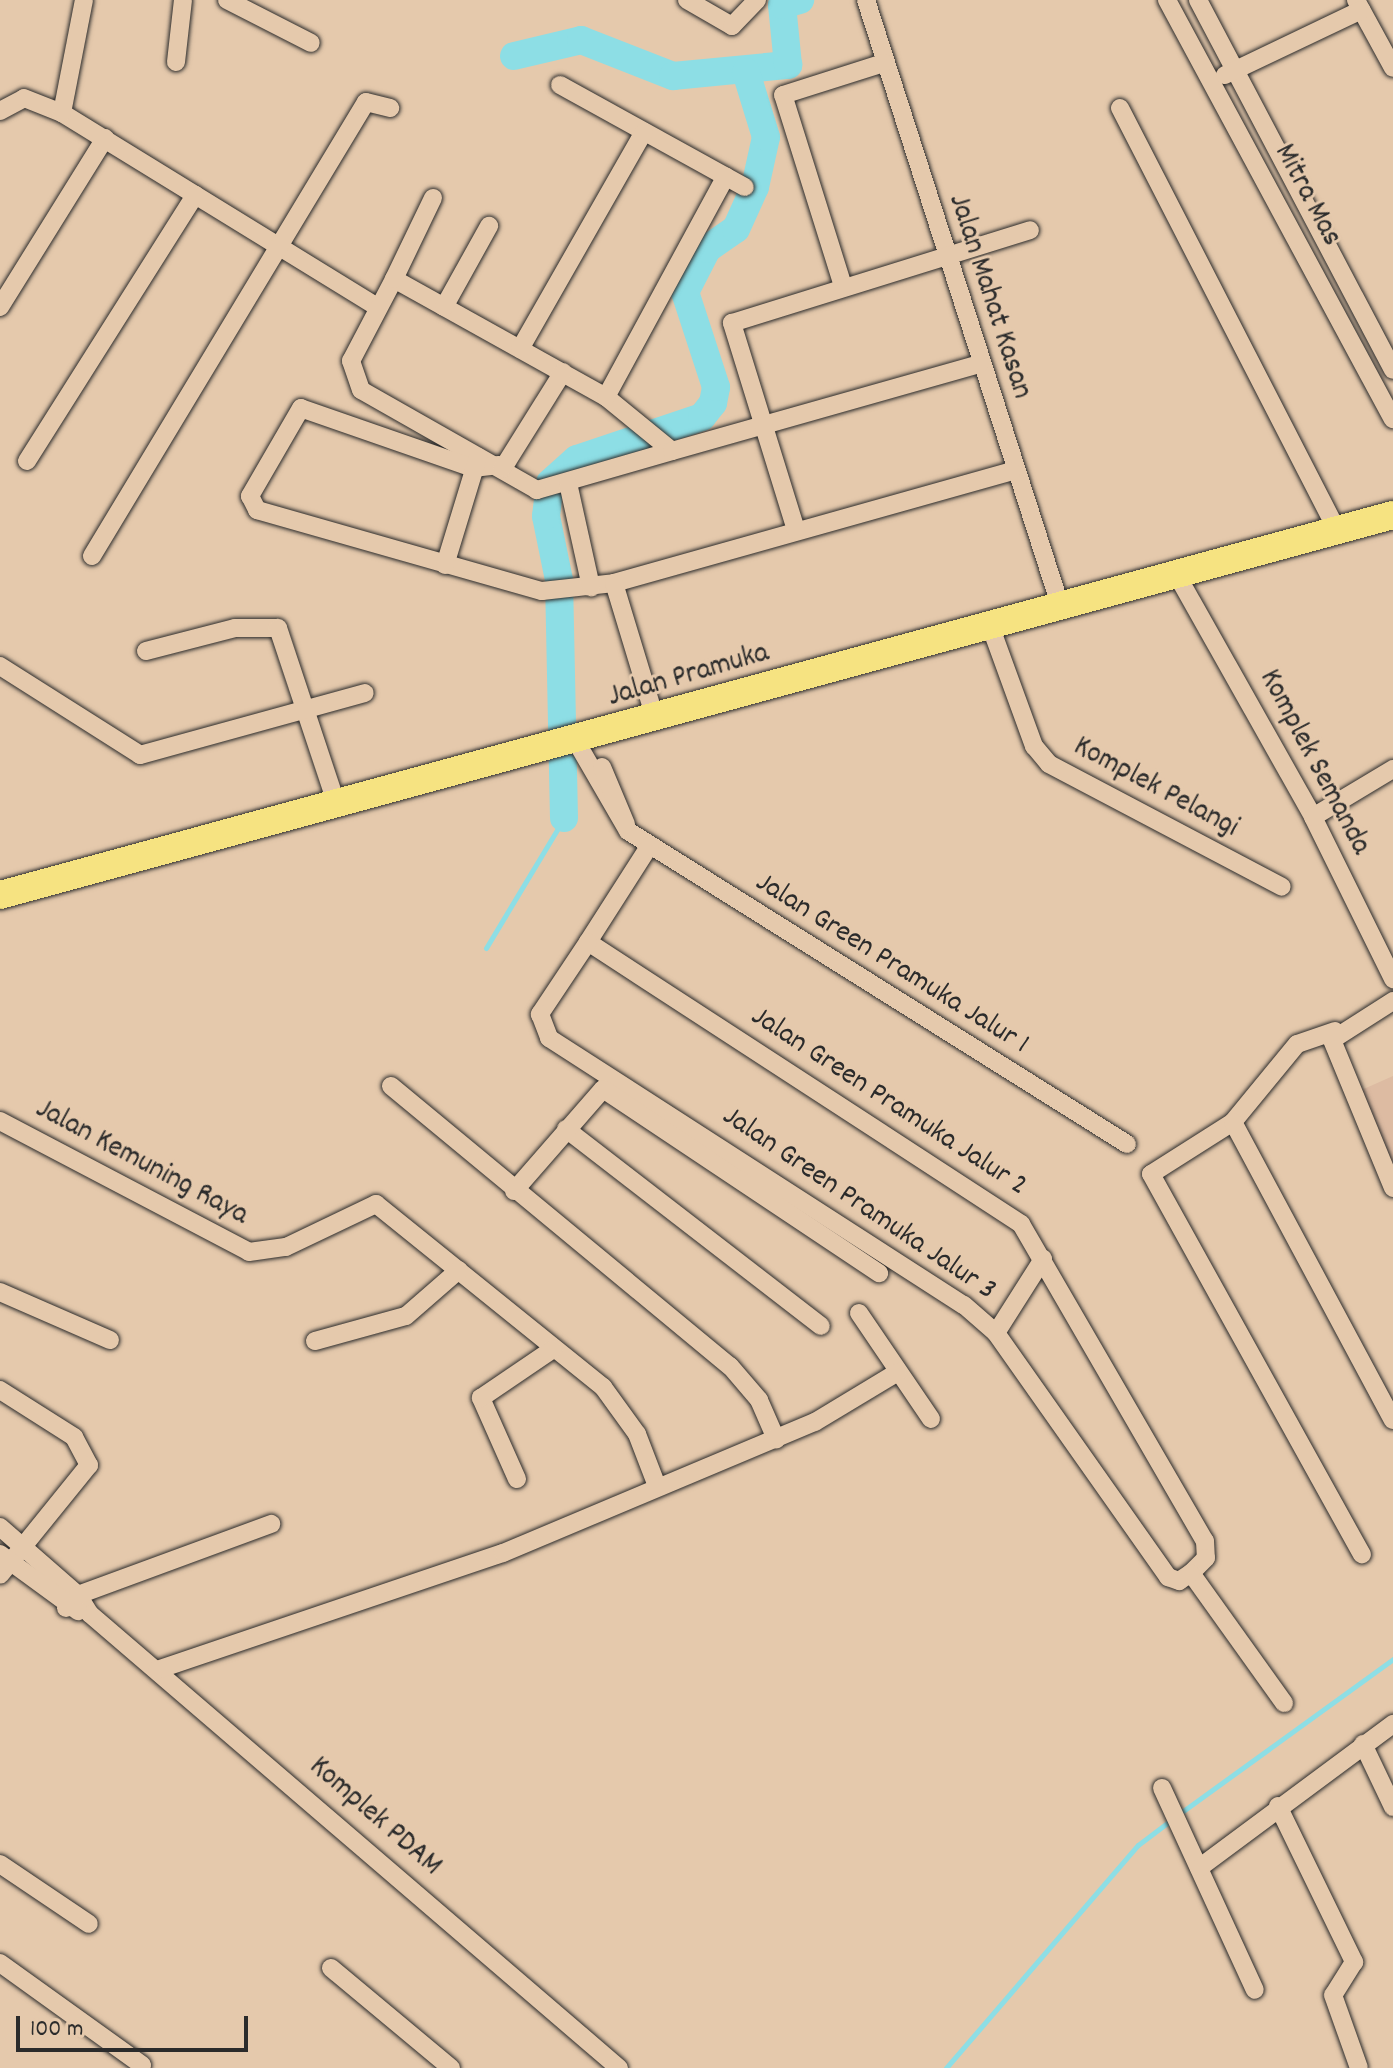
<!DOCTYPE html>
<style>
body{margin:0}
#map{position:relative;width:1393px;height:2068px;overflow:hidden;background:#e5c9ac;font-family:Dekko,sans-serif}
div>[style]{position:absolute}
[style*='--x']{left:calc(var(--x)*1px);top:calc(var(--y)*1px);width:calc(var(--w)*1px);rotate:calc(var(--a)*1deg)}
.built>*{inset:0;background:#ddbba2}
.stream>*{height:5px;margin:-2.5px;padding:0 2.5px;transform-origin:2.5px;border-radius:2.5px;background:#8ddee5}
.river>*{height:28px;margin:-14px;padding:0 14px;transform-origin:14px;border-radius:14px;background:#8ddee5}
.roads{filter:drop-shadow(0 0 2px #2b2b2b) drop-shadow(0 0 2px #2b2b2b)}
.street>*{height:18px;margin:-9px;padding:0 9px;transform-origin:9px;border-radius:9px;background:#e5c9ac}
.primary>*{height:28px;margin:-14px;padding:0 14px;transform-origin:14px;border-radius:14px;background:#f6e381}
span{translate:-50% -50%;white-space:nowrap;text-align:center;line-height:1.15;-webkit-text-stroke:6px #e5c9ac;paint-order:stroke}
.street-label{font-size:30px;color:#2b2b2b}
.scale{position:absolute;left:16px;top:2016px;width:232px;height:36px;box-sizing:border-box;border:4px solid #2b2b2b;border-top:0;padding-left:10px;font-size:24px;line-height:28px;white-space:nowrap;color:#2b2b2b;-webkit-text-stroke:6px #e5c9ac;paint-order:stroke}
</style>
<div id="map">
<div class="built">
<i style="clip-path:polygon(1393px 1076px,1393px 1176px,1357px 1092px)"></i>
</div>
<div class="stream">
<i style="--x:486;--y:948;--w:152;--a:-59"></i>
<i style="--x:1179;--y:1814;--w:264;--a:-35.9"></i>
<i style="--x:946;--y:2068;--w:294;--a:-49.3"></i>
<i style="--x:1138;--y:1845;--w:41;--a:-37.1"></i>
</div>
<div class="river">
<i style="--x:514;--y:56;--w:69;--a:-13.4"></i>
<i style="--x:581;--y:40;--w:99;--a:21.4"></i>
<i style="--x:673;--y:76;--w:116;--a:-5.5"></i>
<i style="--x:788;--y:65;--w:60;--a:-95.7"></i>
<i style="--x:782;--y:5;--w:19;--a:-16"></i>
<i style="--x:564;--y:818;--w:238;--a:-91.2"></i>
<i style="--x:559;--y:580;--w:65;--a:-101.5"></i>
<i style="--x:546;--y:516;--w:33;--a:-83"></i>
<i style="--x:550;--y:483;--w:36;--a:-42"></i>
<i style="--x:577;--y:459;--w:132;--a:-18.6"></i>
<i style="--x:702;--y:417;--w:18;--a:-52"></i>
<i style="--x:713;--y:403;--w:16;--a:-79"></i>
<i style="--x:716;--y:387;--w:100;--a:-108.1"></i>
<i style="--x:685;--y:292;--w:48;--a:-62.9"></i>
<i style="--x:707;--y:249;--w:35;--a:-35"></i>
<i style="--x:736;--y:229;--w:46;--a:-65.7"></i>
<i style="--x:755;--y:187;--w:51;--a:-77.6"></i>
<i style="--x:766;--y:137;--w:68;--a:-107.1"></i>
</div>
<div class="roads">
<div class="street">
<i style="--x:227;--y:0;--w:94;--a:27.1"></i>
<i style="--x:687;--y:0;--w:52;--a:30"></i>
<i style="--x:732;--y:26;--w:36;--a:-46"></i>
<i style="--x:866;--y:0;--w:639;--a:72.22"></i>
<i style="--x:1167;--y:0;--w:476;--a:61.7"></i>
<i style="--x:1198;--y:0;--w:418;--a:62.2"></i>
<i style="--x:1356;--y:0;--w:77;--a:61.4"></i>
<i style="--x:176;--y:62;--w:62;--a:-83.6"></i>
<i style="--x:1225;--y:75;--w:151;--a:-25.5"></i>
<i style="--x:560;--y:85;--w:211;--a:28.9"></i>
<i style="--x:1120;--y:108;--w:479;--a:62.8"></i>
<i style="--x:0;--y:111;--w:27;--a:-28"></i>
<i style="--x:24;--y:98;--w:41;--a:21.5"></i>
<i style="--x:62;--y:113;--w:369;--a:31.6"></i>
<i style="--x:62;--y:113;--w:115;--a:-79"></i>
<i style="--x:394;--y:279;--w:243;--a:29.1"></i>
<i style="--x:606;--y:397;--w:85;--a:39.3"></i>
<i style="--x:672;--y:451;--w:141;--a:163.9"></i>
<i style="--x:537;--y:490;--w:202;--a:-150.4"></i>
<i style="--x:361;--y:390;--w:31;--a:-109"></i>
<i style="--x:351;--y:361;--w:93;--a:-62.3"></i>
<i style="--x:394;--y:279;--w:90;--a:-64.3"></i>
<i style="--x:843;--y:286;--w:200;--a:-107.4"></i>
<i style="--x:783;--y:95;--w:106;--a:-17.6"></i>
<i style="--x:0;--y:307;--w:199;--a:-58.1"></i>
<i style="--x:444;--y:307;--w:93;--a:-60.9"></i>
<i style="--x:520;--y:349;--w:250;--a:-60.3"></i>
<i style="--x:606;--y:397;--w:251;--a:-61.5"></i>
<i style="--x:672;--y:451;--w:320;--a:-15.8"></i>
<i style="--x:27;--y:461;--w:315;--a:-57.7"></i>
<i style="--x:499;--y:465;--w:26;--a:173"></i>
<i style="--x:473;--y:468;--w:182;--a:-160.8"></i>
<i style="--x:301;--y:408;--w:102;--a:120.1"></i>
<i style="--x:250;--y:496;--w:16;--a:63"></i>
<i style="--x:257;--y:510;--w:296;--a:15.9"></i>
<i style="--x:542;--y:591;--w:72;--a:-6.3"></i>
<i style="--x:614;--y:583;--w:413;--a:-15.7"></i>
<i style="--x:503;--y:468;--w:113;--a:-58"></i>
<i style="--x:568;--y:483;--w:107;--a:77.5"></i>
<i style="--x:796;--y:530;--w:217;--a:-107.2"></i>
<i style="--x:732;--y:323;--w:312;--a:-17.3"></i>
<i style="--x:92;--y:556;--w:530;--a:-58.89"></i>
<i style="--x:366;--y:102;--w:25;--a:14"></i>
<i style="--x:445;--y:565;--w:113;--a:-73"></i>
<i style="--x:1178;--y:577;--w:275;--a:60.6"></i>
<i style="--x:1313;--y:817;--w:181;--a:63.7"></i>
<i style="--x:614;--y:583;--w:144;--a:73.1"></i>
<i style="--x:991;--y:628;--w:126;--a:70"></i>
<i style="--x:1034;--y:746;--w:23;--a:50"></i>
<i style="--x:1049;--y:764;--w:263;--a:27.8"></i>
<i style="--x:146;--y:651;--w:92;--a:-14.5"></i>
<i style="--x:235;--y:628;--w:43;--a:0"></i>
<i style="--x:278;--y:628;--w:187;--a:71.6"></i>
<i style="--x:0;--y:666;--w:166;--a:32.4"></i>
<i style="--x:140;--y:755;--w:233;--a:-15.4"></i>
<i style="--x:577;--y:743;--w:102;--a:59.9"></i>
<i style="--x:628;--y:831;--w:589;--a:32.1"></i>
<i style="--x:602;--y:767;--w:62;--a:67.2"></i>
<i style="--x:1313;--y:817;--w:93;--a:-31"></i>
<i style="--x:650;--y:845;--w:115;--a:122.6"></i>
<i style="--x:588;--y:942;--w:517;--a:33.07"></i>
<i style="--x:1021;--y:1224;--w:367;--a:59.9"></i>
<i style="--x:1205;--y:1541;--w:17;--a:87"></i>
<i style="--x:1206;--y:1558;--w:21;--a:135"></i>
<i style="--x:1191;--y:1573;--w:160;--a:54.4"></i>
<i style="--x:588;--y:942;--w:87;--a:123.7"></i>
<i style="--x:540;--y:1014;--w:26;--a:69"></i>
<i style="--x:549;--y:1038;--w:493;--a:32.8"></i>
<i style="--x:964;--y:1305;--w:43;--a:41.2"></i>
<i style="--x:996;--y:1333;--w:299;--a:54.8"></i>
<i style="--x:1168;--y:1577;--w:12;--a:20"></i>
<i style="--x:1179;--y:1581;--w:14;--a:-34"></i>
<i style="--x:1393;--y:1001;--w:72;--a:147.4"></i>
<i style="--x:1332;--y:1040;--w:160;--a:67.6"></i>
<i style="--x:1335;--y:1031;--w:40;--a:161.1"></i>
<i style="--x:1297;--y:1044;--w:101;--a:129.4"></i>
<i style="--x:1233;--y:1122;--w:97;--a:147.6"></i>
<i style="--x:1151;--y:1174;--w:435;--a:61"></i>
<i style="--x:391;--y:1086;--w:440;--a:39.6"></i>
<i style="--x:730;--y:1366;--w:45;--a:49.5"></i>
<i style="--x:759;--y:1400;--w:43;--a:66.4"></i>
<i style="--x:0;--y:1121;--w:281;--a:27.7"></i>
<i style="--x:249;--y:1252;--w:37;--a:-8"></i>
<i style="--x:286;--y:1247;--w:100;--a:-25.5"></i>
<i style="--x:376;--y:1204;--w:292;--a:38.9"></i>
<i style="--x:603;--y:1387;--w:58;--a:54.1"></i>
<i style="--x:637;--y:1434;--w:56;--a:69"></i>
<i style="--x:1233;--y:1122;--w:338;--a:61.8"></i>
<i style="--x:566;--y:1129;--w:322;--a:37.7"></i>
<i style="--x:514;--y:1191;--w:135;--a:-48.9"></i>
<i style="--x:603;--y:1089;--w:332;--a:33.7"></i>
<i style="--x:0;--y:1292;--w:120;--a:23.6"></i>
<i style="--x:859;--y:1313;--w:128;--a:55.8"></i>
<i style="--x:996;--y:1333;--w:88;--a:-57.6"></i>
<i style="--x:315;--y:1341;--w:94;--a:-15.4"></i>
<i style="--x:406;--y:1316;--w:70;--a:-41"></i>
<i style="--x:0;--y:1390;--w:88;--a:32.4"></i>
<i style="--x:74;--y:1437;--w:32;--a:62"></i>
<i style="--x:89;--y:1465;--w:141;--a:129"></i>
<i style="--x:517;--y:1479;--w:89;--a:-114"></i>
<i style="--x:481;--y:1398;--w:87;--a:-34.2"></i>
<i style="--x:0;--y:1527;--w:103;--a:41.1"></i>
<i style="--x:78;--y:1595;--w:22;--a:58"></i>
<i style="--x:90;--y:1614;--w:697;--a:40.64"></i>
<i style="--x:0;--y:1554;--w:97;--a:36.2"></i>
<i style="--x:66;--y:1608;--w:18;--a:-47"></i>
<i style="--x:78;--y:1595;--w:206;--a:-20.2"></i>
<i style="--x:157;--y:1670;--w:365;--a:-18.7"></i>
<i style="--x:503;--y:1553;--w:338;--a:-22.8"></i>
<i style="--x:815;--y:1422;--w:97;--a:-31.1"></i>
<i style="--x:1363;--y:1744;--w:70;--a:64.5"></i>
<i style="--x:1162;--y:1788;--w:222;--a:65.3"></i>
<i style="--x:1278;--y:1806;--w:174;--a:64"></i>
<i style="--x:1354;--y:1962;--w:39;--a:122"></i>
<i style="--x:1333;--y:1995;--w:77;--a:70.4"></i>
<i style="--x:0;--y:1864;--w:107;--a:34"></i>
<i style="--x:1199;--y:1868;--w:242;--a:-36.6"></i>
<i style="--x:0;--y:1963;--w:175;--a:35.7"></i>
<i style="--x:331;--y:1968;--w:156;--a:39.8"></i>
</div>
<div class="primary">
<i style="--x:0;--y:895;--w:1444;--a:-15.26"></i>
</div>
</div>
<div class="street-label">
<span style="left:1306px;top:196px;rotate:62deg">Mitra Mas</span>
<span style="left:988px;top:297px;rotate:72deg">Jalan Mahat Kasan</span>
<span style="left:689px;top:677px;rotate:-16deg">Jalan Pramuka</span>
<span style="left:1313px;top:763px;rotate:62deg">Komplek Semanda</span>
<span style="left:1155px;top:789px;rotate:28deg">Komplek Pelangi</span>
<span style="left:891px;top:965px;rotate:32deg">Jalan Green Pramuka Jalur 1</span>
<span style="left:888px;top:1103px;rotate:33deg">Jalan Green Pramuka Jalur 2</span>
<span style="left:141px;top:1164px;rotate:28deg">Jalan Kemuning Raya</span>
<span style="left:858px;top:1205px;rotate:34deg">Jalan Green Pramuka Jalur 3</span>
<span style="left:374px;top:1818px;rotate:41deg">Komplek PDAM</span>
</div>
<div class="scale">100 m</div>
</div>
